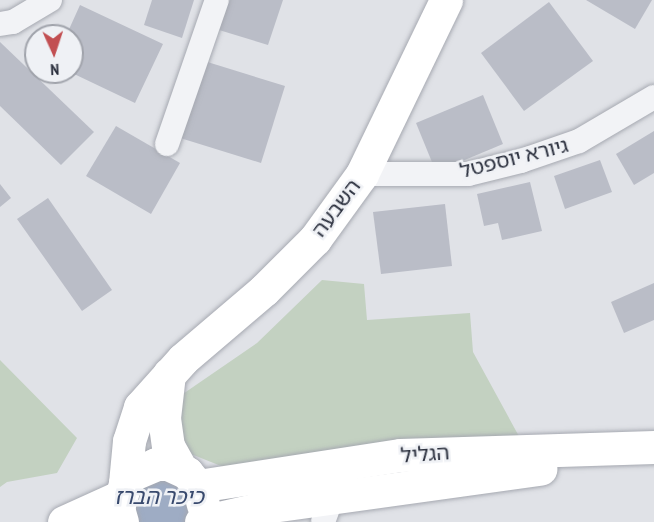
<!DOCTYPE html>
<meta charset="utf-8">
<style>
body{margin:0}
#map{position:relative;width:654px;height:522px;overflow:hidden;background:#e0e2e7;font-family:"PT Sans Narrow","Noto Sans Hebrew",sans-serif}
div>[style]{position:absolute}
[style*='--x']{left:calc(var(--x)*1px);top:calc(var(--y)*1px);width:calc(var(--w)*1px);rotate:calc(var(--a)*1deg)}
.green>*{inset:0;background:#c3d1c1}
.water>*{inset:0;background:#9eacc4}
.building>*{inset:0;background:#babdc7}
.roads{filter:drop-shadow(0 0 2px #a6a9b1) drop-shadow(0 0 2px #a6a9b1)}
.street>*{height:24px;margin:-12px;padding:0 12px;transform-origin:12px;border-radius:12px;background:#f2f3f6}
.secondary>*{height:33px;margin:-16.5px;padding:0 16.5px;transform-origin:16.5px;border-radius:16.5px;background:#fff}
span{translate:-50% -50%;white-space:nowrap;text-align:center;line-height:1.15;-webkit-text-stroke:5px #eff1f5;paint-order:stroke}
.street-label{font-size:21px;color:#2a2f3d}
.water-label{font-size:22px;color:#38496d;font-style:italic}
.north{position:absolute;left:24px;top:24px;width:60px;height:60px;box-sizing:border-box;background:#eff1f5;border:2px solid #a0a3ab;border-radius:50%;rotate:177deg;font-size:16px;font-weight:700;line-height:24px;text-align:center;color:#2a2f3d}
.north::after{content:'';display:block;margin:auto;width:21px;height:27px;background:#c24f52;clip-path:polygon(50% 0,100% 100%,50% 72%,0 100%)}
</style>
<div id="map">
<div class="green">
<i style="clip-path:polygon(322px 280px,364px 284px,367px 320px,470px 313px,473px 352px,521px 440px,226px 468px,186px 452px,179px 430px,177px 398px,257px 343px)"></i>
<i style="clip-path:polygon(0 360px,77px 438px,57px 473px,7px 482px,0 487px)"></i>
</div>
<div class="water">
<i style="clip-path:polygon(151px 472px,189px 489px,189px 522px,129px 522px,126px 494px)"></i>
</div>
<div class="building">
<i style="clip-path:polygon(152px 0,194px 0,182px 38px,144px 25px)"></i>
<i style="clip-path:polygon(228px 0,283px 0,268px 45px,219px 30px)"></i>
<i style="clip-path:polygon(586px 0,652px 0,635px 29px)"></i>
<i style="clip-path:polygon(549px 2px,593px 61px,524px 111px,481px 53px)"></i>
<i style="clip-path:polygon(80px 5px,163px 44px,135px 103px,72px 73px,72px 36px,66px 36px)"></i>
<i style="clip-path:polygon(0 42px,94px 132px,61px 165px,0 106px)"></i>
<i style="clip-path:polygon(201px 60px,285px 86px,261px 163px,177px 137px)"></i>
<i style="clip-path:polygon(483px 95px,503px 144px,436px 172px,416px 123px)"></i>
<i style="clip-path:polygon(116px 126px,180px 163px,151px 214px,86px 176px)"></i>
<i style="clip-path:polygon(654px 131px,654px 173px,634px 185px,616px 154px)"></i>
<i style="clip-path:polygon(600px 160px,612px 192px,565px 209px,554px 176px)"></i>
<i style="clip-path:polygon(530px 182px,542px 231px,502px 240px,498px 223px,484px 226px,477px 194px)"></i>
<i style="clip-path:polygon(0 184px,11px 198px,0 207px)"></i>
<i style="clip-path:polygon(48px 198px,112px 290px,82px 311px,17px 219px)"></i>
<i style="clip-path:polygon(445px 204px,452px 266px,381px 274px,373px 212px)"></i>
<i style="clip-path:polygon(654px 283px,654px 320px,624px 333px,611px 302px)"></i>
</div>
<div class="roads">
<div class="street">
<i style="--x:0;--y:24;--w:13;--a:-9"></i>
<i style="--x:13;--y:22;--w:43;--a:-30.7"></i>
<i style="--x:167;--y:144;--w:152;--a:-70.9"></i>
<i style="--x:362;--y:174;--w:106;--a:0"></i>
<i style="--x:468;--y:174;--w:55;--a:-13.8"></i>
<i style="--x:521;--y:161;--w:61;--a:-19"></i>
<i style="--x:579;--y:141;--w:87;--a:-30.4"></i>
<i style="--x:323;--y:522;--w:27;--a:-70"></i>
</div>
<div class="secondary">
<i style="--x:169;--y:374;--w:44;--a:96.5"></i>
<i style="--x:164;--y:418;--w:28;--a:82"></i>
<i style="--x:168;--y:446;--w:25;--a:61"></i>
<i style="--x:125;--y:483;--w:42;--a:-84.6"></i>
<i style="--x:129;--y:441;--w:36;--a:-72"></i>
<i style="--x:140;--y:407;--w:64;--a:-48.1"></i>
<i style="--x:183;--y:359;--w:106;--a:-40.4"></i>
<i style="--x:264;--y:290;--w:72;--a:-45"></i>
<i style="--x:315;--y:239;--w:80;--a:-54.1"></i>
<i style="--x:362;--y:174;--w:193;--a:-64.2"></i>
<i style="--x:198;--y:486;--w:204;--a:-8.7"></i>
<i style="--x:400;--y:455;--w:254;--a:-1.8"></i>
<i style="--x:64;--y:522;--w:60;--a:-24.4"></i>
<i style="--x:122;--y:522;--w:15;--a:-106"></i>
<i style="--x:118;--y:508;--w:26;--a:-74"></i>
<i style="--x:125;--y:483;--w:12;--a:-48"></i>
<i style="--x:133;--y:474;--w:25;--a:-23"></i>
<i style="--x:156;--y:464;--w:12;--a:0"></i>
<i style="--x:168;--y:464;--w:21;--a:25"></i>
<i style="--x:187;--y:473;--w:17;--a:50"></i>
<i style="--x:198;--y:486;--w:20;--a:75"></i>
<i style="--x:201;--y:522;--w:73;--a:-12.7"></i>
<i style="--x:272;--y:506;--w:271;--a:-7.9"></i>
</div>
</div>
<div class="street-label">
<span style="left:514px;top:158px;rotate:-14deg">גיורא יוספטל</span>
<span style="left:336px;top:208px;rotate:-53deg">השבעה</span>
<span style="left:425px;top:454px;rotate:-4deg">הגליל</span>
</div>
<div class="water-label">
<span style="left:159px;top:497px">כיכר הברז</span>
</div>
<div class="north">N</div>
</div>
